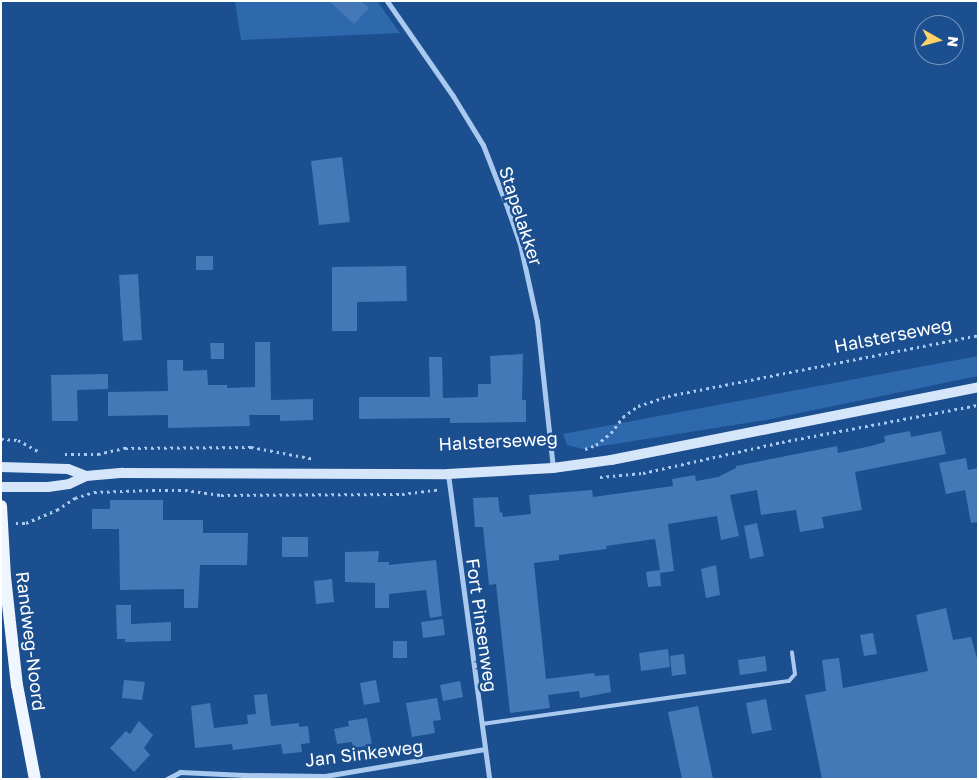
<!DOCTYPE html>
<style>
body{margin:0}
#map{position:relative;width:979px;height:780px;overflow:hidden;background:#1b4f8f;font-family:"Golos Text",sans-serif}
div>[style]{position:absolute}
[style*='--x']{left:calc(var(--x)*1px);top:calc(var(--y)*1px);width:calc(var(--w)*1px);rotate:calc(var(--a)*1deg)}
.green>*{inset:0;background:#2e69ad}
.building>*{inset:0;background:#4478b7}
.path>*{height:3px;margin-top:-1.5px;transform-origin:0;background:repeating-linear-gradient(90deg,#a9c9ee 0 2.5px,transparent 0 6.5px)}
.lane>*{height:4px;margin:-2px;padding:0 2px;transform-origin:2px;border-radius:2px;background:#a9c9ee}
.street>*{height:5px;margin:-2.5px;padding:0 2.5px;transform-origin:2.5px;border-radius:2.5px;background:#a9c9ee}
.secondary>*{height:10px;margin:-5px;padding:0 5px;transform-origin:5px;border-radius:5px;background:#d6e6fa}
.primary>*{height:12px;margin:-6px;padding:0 6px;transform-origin:6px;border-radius:6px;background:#f0f6ff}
span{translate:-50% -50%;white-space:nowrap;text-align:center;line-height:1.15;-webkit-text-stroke:5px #1b4f8f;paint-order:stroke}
.street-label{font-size:18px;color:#fff}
.frame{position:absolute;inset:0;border:2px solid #fff;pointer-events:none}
.north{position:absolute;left:914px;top:15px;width:50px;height:50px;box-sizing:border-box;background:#1b4f8f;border:1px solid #7695bc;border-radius:50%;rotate:97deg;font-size:14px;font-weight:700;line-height:20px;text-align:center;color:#fff}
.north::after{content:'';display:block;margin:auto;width:18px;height:22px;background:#ffd166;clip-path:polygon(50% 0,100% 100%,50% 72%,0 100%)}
</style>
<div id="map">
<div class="green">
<i style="clip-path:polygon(235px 1px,377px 1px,400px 33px,241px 40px)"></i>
<i style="clip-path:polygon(978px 356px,978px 376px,766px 420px,583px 449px,567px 445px,563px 434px)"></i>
</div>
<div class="building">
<i style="clip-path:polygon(329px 1px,361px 1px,369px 8px,354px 24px)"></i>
<i style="clip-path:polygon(342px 157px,350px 222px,319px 225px,311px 161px)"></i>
<i style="clip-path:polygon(196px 256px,213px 256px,213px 270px,196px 270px)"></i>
<i style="clip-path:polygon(406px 266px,407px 301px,357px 302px,357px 331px,332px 331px,332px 267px)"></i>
<i style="clip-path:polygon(138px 274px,142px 340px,123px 341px,119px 275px)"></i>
<i style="clip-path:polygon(255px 342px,270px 342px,271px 400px,313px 399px,313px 420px,280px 421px,280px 415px,249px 415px,250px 426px,168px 428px,168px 415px,108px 416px,108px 392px,168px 391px,167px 360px,183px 360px,183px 371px,207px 370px,208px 385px,227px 385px,227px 388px,255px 387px)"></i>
<i style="clip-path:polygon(210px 343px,224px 343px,224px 359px,211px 359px)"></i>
<i style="clip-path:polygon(523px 354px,522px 400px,526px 400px,526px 422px,450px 423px,450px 418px,359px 419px,359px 397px,430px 397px,429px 357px,442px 357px,443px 398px,478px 397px,478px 384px,491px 384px,490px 356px)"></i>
<i style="clip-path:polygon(108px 374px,108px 389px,77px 390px,78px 421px,52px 421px,51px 375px)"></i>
<i style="clip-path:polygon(910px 431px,911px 437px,941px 431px,946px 454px,855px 472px,862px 510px,822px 517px,824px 528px,800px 532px,796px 510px,761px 515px,757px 490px,730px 495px,739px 536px,721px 540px,717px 516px,668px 524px,674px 571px,660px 573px,661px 586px,648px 587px,646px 572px,660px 570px,655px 539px,606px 546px,607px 549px,559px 555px,559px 560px,534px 563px,546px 679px,594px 673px,595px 676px,609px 675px,611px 692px,580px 698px,579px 691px,548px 695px,550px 708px,510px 713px,496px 584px,489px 585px,483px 527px,475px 527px,473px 498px,498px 497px,500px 513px,502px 512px,503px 517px,531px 514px,529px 495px,592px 490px,593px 497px,673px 486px,672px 479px,695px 475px,696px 481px,718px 477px,736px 468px,736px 466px,837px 446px,838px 453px,871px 446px,885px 442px,884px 436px)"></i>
<i style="clip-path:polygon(966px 458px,968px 470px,978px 468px,978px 522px,971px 523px,965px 490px,946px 494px,939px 463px)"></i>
<i style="clip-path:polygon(110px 500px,163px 500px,163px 520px,203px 520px,203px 533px,248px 533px,247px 565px,200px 565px,198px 608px,184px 608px,184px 589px,120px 590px,119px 529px,92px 529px,92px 509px,110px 509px)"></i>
<i style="clip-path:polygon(757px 523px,764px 556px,750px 559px,744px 526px)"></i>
<i style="clip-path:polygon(282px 537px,308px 537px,308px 557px,282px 557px)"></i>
<i style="clip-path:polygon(379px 551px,378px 562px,389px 562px,389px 565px,436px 560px,442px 616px,430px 618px,426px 590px,389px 594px,389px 608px,375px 608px,375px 583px,345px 582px,345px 552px)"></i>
<i style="clip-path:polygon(716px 565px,720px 595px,706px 598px,701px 569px)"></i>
<i style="clip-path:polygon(332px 579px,334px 602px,316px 604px,314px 581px)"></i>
<i style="clip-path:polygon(116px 605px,131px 605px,131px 624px,171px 622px,171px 641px,125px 642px,125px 639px,117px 639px)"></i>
<i style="clip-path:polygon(946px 608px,953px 640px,971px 637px,978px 662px,978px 779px,822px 779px,805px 695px,826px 691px,822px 660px,839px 658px,843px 688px,928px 671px,916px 615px)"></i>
<i style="clip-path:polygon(443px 619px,445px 635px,423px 638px,421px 622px)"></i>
<i style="clip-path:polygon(873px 633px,877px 654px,864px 656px,860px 635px)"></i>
<i style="clip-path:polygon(393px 641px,407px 641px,407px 658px,393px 658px)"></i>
<i style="clip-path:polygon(668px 649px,670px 667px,641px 671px,639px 653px)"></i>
<i style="clip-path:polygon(684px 654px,686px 674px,672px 676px,670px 656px)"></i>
<i style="clip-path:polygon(765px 656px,767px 671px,740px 675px,738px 660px)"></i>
<i style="clip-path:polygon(124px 680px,145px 682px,142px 700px,122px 698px)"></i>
<i style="clip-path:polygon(376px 680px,380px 702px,364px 705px,360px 683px)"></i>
<i style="clip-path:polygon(460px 681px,463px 697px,443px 701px,440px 685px)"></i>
<i style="clip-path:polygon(267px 694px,271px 726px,299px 723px,299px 727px,308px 726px,310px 743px,301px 744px,302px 752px,283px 754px,281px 744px,233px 750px,232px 744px,195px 748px,191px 706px,210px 703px,214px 728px,248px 724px,247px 715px,256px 714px,254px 695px)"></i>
<i style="clip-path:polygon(437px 698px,441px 720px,433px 721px,435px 733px,412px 737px,406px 703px)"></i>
<i style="clip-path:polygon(766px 699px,772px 730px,752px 734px,746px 703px)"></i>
<i style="clip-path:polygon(698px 706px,713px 779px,682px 779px,668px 712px)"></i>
<i style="clip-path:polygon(367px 718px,372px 745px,353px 748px,352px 742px,337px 744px,334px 729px,349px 726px,348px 721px)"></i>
<i style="clip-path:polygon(139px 721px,153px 735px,144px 748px,150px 755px,134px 772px,110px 748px,126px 731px,130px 734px)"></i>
</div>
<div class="path">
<i style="--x:1;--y:439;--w:17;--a:3"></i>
<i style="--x:18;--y:440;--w:26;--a:29"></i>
<i style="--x:585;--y:449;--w:12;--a:-20"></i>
<i style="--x:596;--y:445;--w:19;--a:-39"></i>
<i style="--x:611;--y:433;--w:20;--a:-53"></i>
<i style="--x:623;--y:417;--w:19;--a:-36"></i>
<i style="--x:638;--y:406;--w:32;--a:-18"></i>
<i style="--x:668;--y:396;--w:316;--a:-11.1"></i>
<i style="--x:65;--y:454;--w:33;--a:0"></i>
<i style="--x:98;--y:454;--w:28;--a:-13"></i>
<i style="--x:125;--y:448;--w:126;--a:-0.5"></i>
<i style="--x:251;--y:447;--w:65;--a:10.6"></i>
<i style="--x:600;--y:477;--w:43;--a:-5.3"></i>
<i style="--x:643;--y:473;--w:142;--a:-12.6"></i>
<i style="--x:782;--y:442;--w:199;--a:-10.7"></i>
<i style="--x:16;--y:523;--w:10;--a:0"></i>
<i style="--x:26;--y:523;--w:34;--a:-23"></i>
<i style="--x:57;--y:510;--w:22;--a:-34"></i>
<i style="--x:75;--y:498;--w:20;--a:-18"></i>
<i style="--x:94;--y:492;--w:58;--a:-2"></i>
<i style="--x:152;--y:490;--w:33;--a:0"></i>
<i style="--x:185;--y:490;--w:36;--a:8"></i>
<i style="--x:221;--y:495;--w:181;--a:-0.3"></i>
<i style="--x:402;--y:494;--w:38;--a:-7"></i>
</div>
<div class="lane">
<i style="--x:482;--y:724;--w:310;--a:-8"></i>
<i style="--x:789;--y:681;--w:9;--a:-49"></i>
<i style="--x:795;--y:674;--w:22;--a:-98"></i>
</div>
<div class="street">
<i style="--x:387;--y:1;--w:116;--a:55.2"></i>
<i style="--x:453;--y:96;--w:57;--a:58.5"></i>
<i style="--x:483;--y:145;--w:63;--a:68.7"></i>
<i style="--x:506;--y:204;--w:42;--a:70.7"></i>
<i style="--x:520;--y:244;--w:79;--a:77.6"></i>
<i style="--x:537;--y:321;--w:148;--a:83.8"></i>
<i style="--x:448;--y:474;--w:308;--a:82.3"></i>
<i style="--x:167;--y:779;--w:15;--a:-28"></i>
<i style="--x:180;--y:772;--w:65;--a:2.6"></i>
<i style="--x:244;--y:779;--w:4;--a:-76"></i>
<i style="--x:245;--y:775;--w:80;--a:0.7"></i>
<i style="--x:325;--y:776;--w:162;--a:-9.6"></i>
</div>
<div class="secondary">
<i style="--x:1;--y:467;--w:67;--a:1.7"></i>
<i style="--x:68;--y:469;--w:19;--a:21"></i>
<i style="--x:1;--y:487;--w:47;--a:0"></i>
<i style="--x:48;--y:487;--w:21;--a:-8"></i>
<i style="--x:69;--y:484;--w:19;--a:-25"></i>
<i style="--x:86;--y:476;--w:37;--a:-5"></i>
<i style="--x:123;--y:473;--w:325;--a:0.2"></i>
<i style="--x:448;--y:474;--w:105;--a:-3.3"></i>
<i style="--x:553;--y:468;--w:59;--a:-7.9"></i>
<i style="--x:611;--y:460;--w:374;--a:-11.2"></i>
</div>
<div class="primary">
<i style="--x:1;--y:506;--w:71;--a:86.8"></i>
<i style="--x:5;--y:577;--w:109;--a:83.7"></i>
<i style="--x:17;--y:685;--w:96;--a:79.2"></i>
</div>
<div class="street-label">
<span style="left:521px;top:216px;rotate:72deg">Stapelakker</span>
<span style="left:893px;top:335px;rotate:-11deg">Halsterseweg</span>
<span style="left:498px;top:441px;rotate:-3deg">Halsterseweg</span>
<span style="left:482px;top:625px;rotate:82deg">Fort Pinsenweg</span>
<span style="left:31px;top:641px;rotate:83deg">Randweg-Noord</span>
<span style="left:364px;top:753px;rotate:-7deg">Jan Sinkeweg</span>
</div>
<div class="frame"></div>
<div class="north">N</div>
</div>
